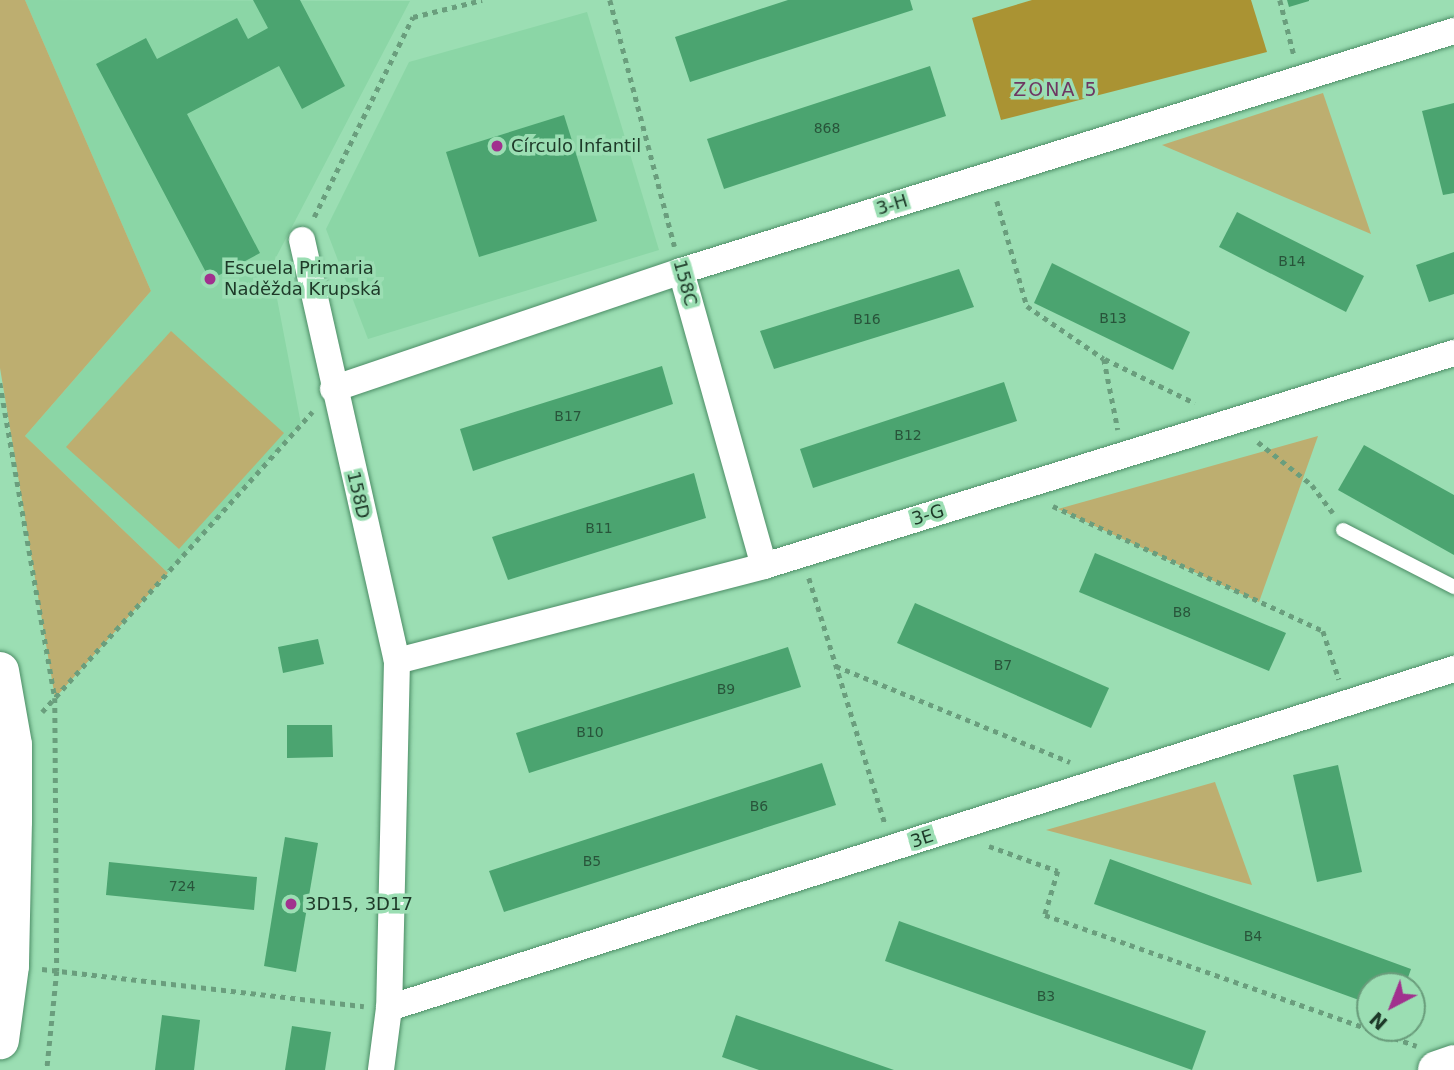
<!DOCTYPE html>
<meta charset="utf-8">
<style>
body{margin:0}
#map{position:relative;width:1454px;height:1070px;overflow:hidden;background:#9bdeb3;font-family:"DejaVu Sans",sans-serif}
div>[style]{position:absolute}
[style*='--x']{left:calc(var(--x)*1px);top:calc(var(--y)*1px);width:calc(var(--w)*1px);rotate:calc(var(--a)*1deg)}
.built>*{inset:0;background:#8bd6a6}
.green>*{inset:0;background:#bdae70}
.forest>*{inset:0;background:#aa9333}
.building>*{inset:0;background:#4ba470}
.path>*{height:4.5px;margin-top:-2.25px;transform-origin:0;background:repeating-linear-gradient(90deg,#6a9e7d 0 5px,transparent 0 10px)}
.roads{filter:drop-shadow(0 0 2px #4c8d66) drop-shadow(0 0 2px #4c8d66)}
.lane>*{height:14px;margin:-7px;padding:0 7px;transform-origin:7px;border-radius:7px;background:#fff}
.street>*{height:26px;margin:-13px;padding:0 13px;transform-origin:13px;border-radius:13px;background:#fff}
.secondary>*{height:38px;margin:-19px;padding:0 19px;transform-origin:19px;border-radius:19px;background:#fff}
.dots>*{width:19px;height:19px;translate:-50% -50%;box-sizing:border-box;border:4px solid #9bdeb3;border-radius:50%}
span{translate:-50% -50%;white-space:nowrap;text-align:center;line-height:1.15;-webkit-text-stroke:7px #9bdeb3;paint-order:stroke}
.number-label{font-size:14px;color:#28543a}
.number-label span{-webkit-text-stroke-width:0}
.poi-label{font-size:18px;color:#1d3928}
.left{translate:0 -50%;text-align:left}
.street-label{font-size:18px;color:#1d3928}
.neighbourhood-label{font-size:19px;color:#6e3662;letter-spacing:2px}
.north{position:absolute;left:1356px;top:972px;width:70px;height:70px;box-sizing:border-box;background:#9bdeb3;border:2px solid #699c7b;border-radius:50%;rotate:222deg;font-size:19px;font-weight:700;line-height:28px;text-align:center;color:#1d3928}
.north::after{content:'';display:block;margin:auto;width:24px;height:32px;background:#a1318e;clip-path:polygon(50% 0,100% 100%,50% 72%,0 100%)}
</style>
<div id="map">
<div class="built">
<i style="clip-path:polygon(25px 0,410px 1px,271px 267px,301px 424px,168px 573px,25px 436px,151px 291px)"></i>
<i style="clip-path:polygon(587px 12px,659px 250px,368px 339px,326px 229px,409px 62px)"></i>
</div>
<div class="green">
<i style="clip-path:polygon(0 0,25px 0,151px 291px,25px 436px,168px 573px,55px 698px,0 368px)"></i>
<i style="clip-path:polygon(1323px 93px,1371px 234px,1162px 145px)"></i>
<i style="clip-path:polygon(171px 331px,284px 433px,179px 549px,66px 447px)"></i>
<i style="clip-path:polygon(1318px 436px,1259px 602px,1058px 509px)"></i>
<i style="clip-path:polygon(1215px 782px,1252px 885px,1046px 830px)"></i>
</div>
<div class="forest">
<i style="clip-path:polygon(1032px 0,1251px 0,1267px 52px,1001px 120px,972px 18px)"></i>
</div>
<div class="building">
<i style="clip-path:polygon(253px 0,300px 0,345px 86px,302px 109px,279px 66px,187px 114px,260px 253px,210px 280px,96px 64px,146px 38px,157px 59px,237px 18px,248px 39px,268px 28px)"></i>
<i style="clip-path:polygon(788px 0,910px 0,913px 10px,690px 82px,675px 37px)"></i>
<i style="clip-path:polygon(1287px 0,1309px 0,1309px 1px,1289px 7px)"></i>
<i style="clip-path:polygon(930px 66px,946px 116px,724px 189px,707px 139px)"></i>
<i style="clip-path:polygon(1454px 103px,1454px 193px,1443px 195px,1422px 111px)"></i>
<i style="clip-path:polygon(564px 115px,597px 221px,479px 257px,446px 152px)"></i>
<i style="clip-path:polygon(1237px 212px,1364px 276px,1346px 312px,1219px 247px)"></i>
<i style="clip-path:polygon(1454px 252px,1454px 294px,1429px 302px,1416px 265px)"></i>
<i style="clip-path:polygon(1052px 263px,1190px 332px,1173px 370px,1034px 303px)"></i>
<i style="clip-path:polygon(959px 269px,974px 307px,774px 369px,760px 331px)"></i>
<i style="clip-path:polygon(662px 366px,673px 404px,473px 471px,460px 429px)"></i>
<i style="clip-path:polygon(1004px 382px,1017px 421px,813px 488px,800px 449px)"></i>
<i style="clip-path:polygon(1364px 445px,1454px 495px,1454px 555px,1338px 490px)"></i>
<i style="clip-path:polygon(694px 473px,706px 518px,508px 580px,492px 537px)"></i>
<i style="clip-path:polygon(1095px 553px,1286px 633px,1269px 671px,1079px 592px)"></i>
<i style="clip-path:polygon(915px 603px,1109px 688px,1091px 728px,897px 643px)"></i>
<i style="clip-path:polygon(318px 639px,324px 664px,283px 673px,278px 647px)"></i>
<i style="clip-path:polygon(788px 647px,801px 687px,529px 773px,516px 733px)"></i>
<i style="clip-path:polygon(287px 725px,332px 725px,333px 757px,287px 758px)"></i>
<i style="clip-path:polygon(822px 763px,836px 805px,504px 912px,489px 871px)"></i>
<i style="clip-path:polygon(1338px 765px,1362px 872px,1317px 882px,1293px 775px)"></i>
<i style="clip-path:polygon(285px 837px,318px 843px,296px 972px,264px 966px)"></i>
<i style="clip-path:polygon(1110px 859px,1411px 969px,1405px 986px,1370px 986px,1370px 1004px,1094px 904px)"></i>
<i style="clip-path:polygon(109px 862px,257px 877px,254px 910px,106px 895px)"></i>
<i style="clip-path:polygon(899px 921px,1206px 1031px,1192px 1070px,885px 961px)"></i>
<i style="clip-path:polygon(162px 1015px,200px 1020px,194px 1070px,155px 1070px)"></i>
<i style="clip-path:polygon(736px 1015px,894px 1070px,759px 1070px,722px 1057px)"></i>
<i style="clip-path:polygon(292px 1026px,331px 1032px,325px 1070px,285px 1070px)"></i>
</div>
<div class="path">
<i style="--x:610;--y:0;--w:255;--a:75.3"></i>
<i style="--x:1280;--y:0;--w:57;--a:75.7"></i>
<i style="--x:997;--y:201;--w:109;--a:74.1"></i>
<i style="--x:1027;--y:306;--w:93;--a:34.5"></i>
<i style="--x:1104;--y:359;--w:72;--a:78.8"></i>
<i style="--x:314;--y:217;--w:223;--a:-63.7"></i>
<i style="--x:413;--y:17;--w:71;--a:-13.8"></i>
<i style="--x:1105;--y:359;--w:100;--a:26.1"></i>
<i style="--x:0;--y:383;--w:320;--a:80.1"></i>
<i style="--x:55;--y:698;--w:273;--a:89.6"></i>
<i style="--x:57;--y:971;--w:100;--a:95.8"></i>
<i style="--x:1258;--y:442;--w:69;--a:38.5"></i>
<i style="--x:1312;--y:485;--w:35;--a:53"></i>
<i style="--x:1053;--y:506;--w:298;--a:24.8"></i>
<i style="--x:1323;--y:631;--w:51;--a:71.6"></i>
<i style="--x:809;--y:578;--w:257;--a:72.8"></i>
<i style="--x:836;--y:666;--w:253;--a:22.3"></i>
<i style="--x:42;--y:712;--w:404;--a:-48"></i>
<i style="--x:989;--y:846;--w:73;--a:19.9"></i>
<i style="--x:1058;--y:871;--w:46;--a:106.5"></i>
<i style="--x:1045;--y:915;--w:394;--a:19.4"></i>
<i style="--x:42;--y:969;--w:324;--a:6.6"></i>
</div>
<div class="roads">
<div class="lane">
<i style="--x:1343;--y:530;--w:125;--a:27.2"></i>
</div>
<div class="street">
<i style="--x:302;--y:240;--w:432;--a:77.3"></i>
<i style="--x:397;--y:661;--w:347;--a:91.3"></i>
<i style="--x:389;--y:1008;--w:63;--a:97.4"></i>
<i style="--x:681;--y:271;--w:306;--a:74.3"></i>
<i style="--x:333;--y:389;--w:367;--a:-18.7"></i>
<i style="--x:681;--y:271;--w:809;--a:-17.25"></i>
<i style="--x:397;--y:661;--w:379;--a:-14.5"></i>
<i style="--x:764;--y:566;--w:722;--a:-17.16"></i>
<i style="--x:389;--y:1008;--w:1118;--a:-17.66"></i>
</div>
<div class="secondary">
<i style="--x:0;--y:671;--w:75;--a:80"></i>
<i style="--x:13;--y:745;--w:76;--a:90"></i>
<i style="--x:13;--y:821;--w:145;--a:91.2"></i>
<i style="--x:10;--y:966;--w:75;--a:97.7"></i>
<i style="--x:1437;--y:1070;--w:18;--a:-19"></i>
</div>
</div>
<div class="dots">
<i style="left:497px;top:146px;background:#a1318e"></i>
<i style="left:210px;top:279px;background:#a1318e"></i>
<i style="left:291px;top:904px;background:#a1318e"></i>
</div>
<div class="number-label">
<span style="left:827px;top:128px">868</span>
<span style="left:1292px;top:261px">B14</span>
<span style="left:1113px;top:318px">B13</span>
<span style="left:867px;top:319px">B16</span>
<span style="left:568px;top:416px">B17</span>
<span style="left:908px;top:435px">B12</span>
<span style="left:599px;top:528px">B11</span>
<span style="left:1182px;top:612px">B8</span>
<span style="left:1003px;top:665px">B7</span>
<span style="left:726px;top:689px">B9</span>
<span style="left:590px;top:732px">B10</span>
<span style="left:759px;top:806px">B6</span>
<span style="left:592px;top:861px">B5</span>
<span style="left:182px;top:886px">724</span>
<span style="left:1253px;top:936px">B4</span>
<span style="left:1046px;top:996px">B3</span>
</div>
<div class="poi-label">
<span class="left" style="left:511px;top:146px">Círculo Infantil</span>
<span class="left" style="left:224px;top:279px">Escuela Primaria<br>Naděžda Krupská</span>
<span class="left" style="left:305px;top:904px">3D15, 3D17</span>
</div>
<div class="street-label">
<span style="left:892px;top:205px;rotate:-17deg">3-H</span>
<span style="left:685px;top:283px;rotate:75deg">158C</span>
<span style="left:358px;top:495px;rotate:77deg">158D</span>
<span style="left:928px;top:515px;rotate:-17deg">3-G</span>
<span style="left:922px;top:839px;rotate:-18deg">3E</span>
</div>
<div class="neighbourhood-label">
<span style="left:1056px;top:90px">ZONA 5</span>
</div>
<div class="north">N</div>
</div>
